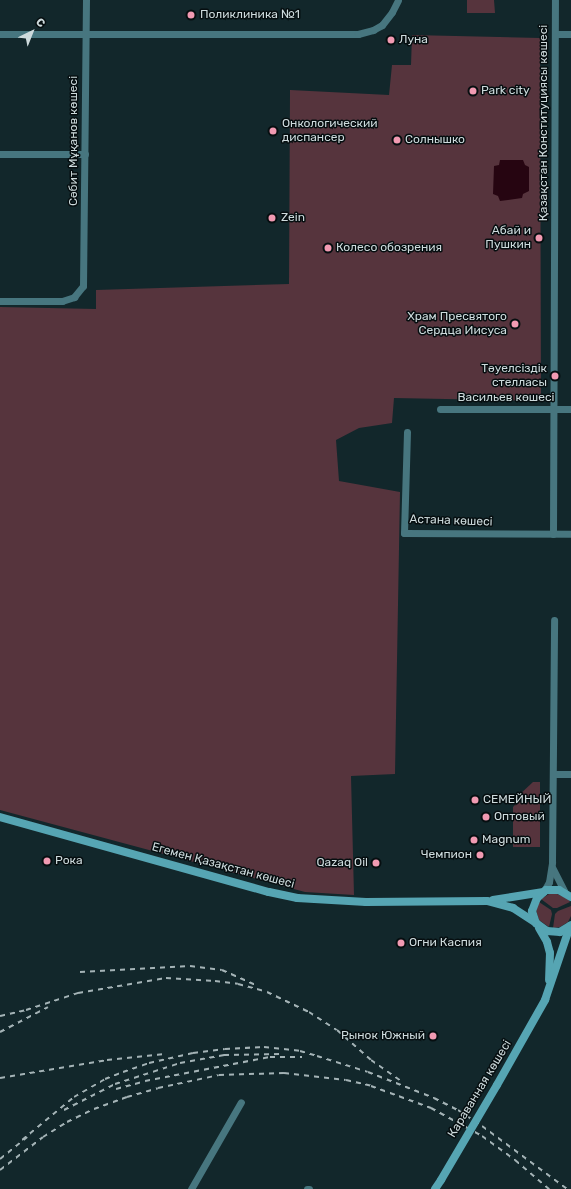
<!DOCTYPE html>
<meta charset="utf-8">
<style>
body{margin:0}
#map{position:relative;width:571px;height:1189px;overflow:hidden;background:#12272b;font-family:Rubik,sans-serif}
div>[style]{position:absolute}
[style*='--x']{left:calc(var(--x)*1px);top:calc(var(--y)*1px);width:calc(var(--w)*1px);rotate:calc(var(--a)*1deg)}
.green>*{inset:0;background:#56343d}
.water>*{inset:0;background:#260511}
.street>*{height:7px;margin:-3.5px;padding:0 3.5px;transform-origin:3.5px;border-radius:3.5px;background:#47767f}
.secondary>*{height:8px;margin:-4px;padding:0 4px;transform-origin:4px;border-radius:4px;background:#56a5b3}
.rail>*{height:2px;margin-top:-1px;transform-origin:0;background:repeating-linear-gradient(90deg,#a4b3b6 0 5px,transparent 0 10px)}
.secondary-bridge>*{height:8px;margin:-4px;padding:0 4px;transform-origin:4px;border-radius:4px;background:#56a5b3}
.dots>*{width:11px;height:11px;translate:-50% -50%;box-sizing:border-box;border:2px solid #060e10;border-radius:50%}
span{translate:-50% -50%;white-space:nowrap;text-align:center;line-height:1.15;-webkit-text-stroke:3px #060e10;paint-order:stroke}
.poi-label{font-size:12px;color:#cedbdd}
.left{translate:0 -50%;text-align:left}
.right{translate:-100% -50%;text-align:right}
.street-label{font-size:12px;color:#cedbdd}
.north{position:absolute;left:12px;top:12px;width:40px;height:40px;-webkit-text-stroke:3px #060e10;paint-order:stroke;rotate:43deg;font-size:11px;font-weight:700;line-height:16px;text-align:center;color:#cedbdd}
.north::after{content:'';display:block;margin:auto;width:14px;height:18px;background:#cedbdd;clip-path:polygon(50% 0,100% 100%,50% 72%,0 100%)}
</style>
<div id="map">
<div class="green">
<i style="clip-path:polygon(467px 0,494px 0,495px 13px,467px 13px)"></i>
<i style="clip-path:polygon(412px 35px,540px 38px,541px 401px,394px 398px,392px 423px,359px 428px,336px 440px,339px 481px,400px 492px,395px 774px,351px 776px,354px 895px,305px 892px,0 810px,0 307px,96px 309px,96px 290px,289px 284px,290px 90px,389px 95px,392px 65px,411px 65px)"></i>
<i style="clip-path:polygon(533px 782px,540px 782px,540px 798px,518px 799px,518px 796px)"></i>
<i style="clip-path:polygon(518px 802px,540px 802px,540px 847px,513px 847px,513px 807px)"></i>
<i style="clip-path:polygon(555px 893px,568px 899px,570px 902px,557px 908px,553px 908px,541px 899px,549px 894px)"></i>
<i style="clip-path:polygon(539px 902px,551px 910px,552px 914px,549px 927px,539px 920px,536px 910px)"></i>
<i style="clip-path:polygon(571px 906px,571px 916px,568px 922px,560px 927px,553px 928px,555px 914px,558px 911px)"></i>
</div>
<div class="water">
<i style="clip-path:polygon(500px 160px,523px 160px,525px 165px,529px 167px,529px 191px,523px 194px,522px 198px,500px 201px,498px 196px,493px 194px,494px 166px,499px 165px)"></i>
</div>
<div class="street">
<i style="--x:0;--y:34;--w:358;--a:0"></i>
<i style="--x:358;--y:34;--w:16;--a:-15"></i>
<i style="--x:373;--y:30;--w:10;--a:-29"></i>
<i style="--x:382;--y:25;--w:16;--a:-52"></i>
<i style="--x:392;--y:12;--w:13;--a:-63"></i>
<i style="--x:555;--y:34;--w:16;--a:0"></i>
<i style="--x:0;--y:154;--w:85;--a:0"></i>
<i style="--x:0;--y:301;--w:62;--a:0"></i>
<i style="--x:62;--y:301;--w:13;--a:-18"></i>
<i style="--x:74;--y:297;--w:14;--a:-51"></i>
<i style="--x:83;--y:286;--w:286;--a:-89.4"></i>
<i style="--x:440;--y:409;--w:131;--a:0"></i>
<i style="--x:407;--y:432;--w:101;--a:91.7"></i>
<i style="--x:404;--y:533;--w:167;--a:0.3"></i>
<i style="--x:553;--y:534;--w:534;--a:-89.79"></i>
<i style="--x:553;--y:774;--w:18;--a:0"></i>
<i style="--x:552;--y:867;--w:27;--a:63"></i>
<i style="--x:544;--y:891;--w:10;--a:-61"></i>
<i style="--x:549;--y:882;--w:20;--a:-81"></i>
<i style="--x:552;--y:862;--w:242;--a:-89.5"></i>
<i style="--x:191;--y:1189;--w:100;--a:-60.1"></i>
<i style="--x:307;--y:1189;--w:2;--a:0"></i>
</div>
<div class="secondary">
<i style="--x:0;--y:817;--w:279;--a:15.6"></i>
<i style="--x:269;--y:892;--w:29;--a:12"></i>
<i style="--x:297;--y:898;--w:69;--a:3.3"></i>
<i style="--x:366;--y:902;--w:121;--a:-0.5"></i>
<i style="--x:487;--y:901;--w:27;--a:15"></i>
<i style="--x:513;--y:908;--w:27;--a:33"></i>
<i style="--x:571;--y:897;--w:14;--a:-150"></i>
<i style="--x:559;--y:890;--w:13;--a:180"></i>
<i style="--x:546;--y:890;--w:12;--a:138"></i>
<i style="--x:537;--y:898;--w:14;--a:111"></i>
<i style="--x:532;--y:911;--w:13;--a:72"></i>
<i style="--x:536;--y:923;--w:14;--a:36"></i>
<i style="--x:547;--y:931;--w:13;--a:4"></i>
<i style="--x:560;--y:932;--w:13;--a:-32"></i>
<i style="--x:493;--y:900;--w:51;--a:-9.1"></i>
<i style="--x:539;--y:928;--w:16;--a:60"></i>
<i style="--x:547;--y:942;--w:11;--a:75"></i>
<i style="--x:550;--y:953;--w:27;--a:92"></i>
<i style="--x:497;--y:1085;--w:98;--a:-60.5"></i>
<i style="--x:545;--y:1000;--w:78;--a:-71.3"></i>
<i style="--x:435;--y:1189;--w:11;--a:-56"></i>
</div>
<div class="rail">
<i style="--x:80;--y:972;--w:110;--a:-3.1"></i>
<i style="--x:190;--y:966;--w:32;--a:7"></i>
<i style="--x:222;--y:970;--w:37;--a:24"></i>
<i style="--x:0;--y:1016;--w:27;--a:-13"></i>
<i style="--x:26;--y:1010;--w:55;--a:-18.1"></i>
<i style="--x:78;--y:993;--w:89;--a:-9.7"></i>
<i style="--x:166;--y:978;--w:49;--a:3.5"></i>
<i style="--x:215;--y:981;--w:23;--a:7"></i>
<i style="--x:238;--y:984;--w:30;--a:15"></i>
<i style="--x:267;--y:992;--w:47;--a:25.5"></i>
<i style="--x:309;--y:1012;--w:33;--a:33"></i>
<i style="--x:337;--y:1030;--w:45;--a:41.4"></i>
<i style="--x:371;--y:1060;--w:38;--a:35"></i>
<i style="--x:0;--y:1032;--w:54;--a:-27.5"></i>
<i style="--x:0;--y:1078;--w:109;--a:-9.5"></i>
<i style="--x:107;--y:1060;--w:58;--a:-5.9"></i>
<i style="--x:116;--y:1089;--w:30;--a:-15"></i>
<i style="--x:145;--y:1081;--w:127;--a:-10.9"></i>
<i style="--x:270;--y:1057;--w:32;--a:0"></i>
<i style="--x:64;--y:1110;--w:57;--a:-27"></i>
<i style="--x:115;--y:1084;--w:68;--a:-17.9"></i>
<i style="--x:180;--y:1063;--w:45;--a:-10.3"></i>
<i style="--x:224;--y:1055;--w:56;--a:-1"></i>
<i style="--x:22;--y:1140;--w:67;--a:-39.6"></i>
<i style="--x:74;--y:1097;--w:36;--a:-30"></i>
<i style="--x:105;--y:1079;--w:19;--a:-21"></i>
<i style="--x:123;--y:1072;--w:28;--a:-19"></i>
<i style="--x:149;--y:1063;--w:45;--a:-12.8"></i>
<i style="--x:193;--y:1053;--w:32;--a:-7"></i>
<i style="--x:225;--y:1049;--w:39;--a:-3"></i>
<i style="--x:264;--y:1047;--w:36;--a:6"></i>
<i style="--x:300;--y:1051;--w:18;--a:16"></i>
<i style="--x:317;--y:1056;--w:53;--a:17.4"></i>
<i style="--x:368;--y:1072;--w:71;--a:21.5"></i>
<i style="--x:434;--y:1098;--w:27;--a:27"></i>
<i style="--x:458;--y:1110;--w:29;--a:34"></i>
<i style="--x:482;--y:1126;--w:106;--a:36.5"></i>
<i style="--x:0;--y:1159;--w:35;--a:-39"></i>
<i style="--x:0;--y:1170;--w:54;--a:-37.5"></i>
<i style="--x:43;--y:1137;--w:28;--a:-32"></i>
<i style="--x:67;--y:1122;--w:30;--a:-26"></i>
<i style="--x:94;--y:1109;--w:35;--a:-20"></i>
<i style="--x:127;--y:1097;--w:32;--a:-16"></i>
<i style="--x:158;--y:1088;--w:62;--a:-12"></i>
<i style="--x:219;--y:1075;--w:65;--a:-1.8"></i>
<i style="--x:284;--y:1073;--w:62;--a:6.4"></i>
<i style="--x:346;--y:1080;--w:26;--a:13"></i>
<i style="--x:371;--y:1086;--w:64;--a:20.1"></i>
<i style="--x:431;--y:1108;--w:58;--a:28.8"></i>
<i style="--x:482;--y:1136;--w:41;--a:36"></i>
<i style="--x:515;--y:1160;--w:45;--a:40.5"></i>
</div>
<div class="secondary-bridge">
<i style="--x:441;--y:1180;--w:110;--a:-59.5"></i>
</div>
<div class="dots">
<i style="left:191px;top:15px;background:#f19ab2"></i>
<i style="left:391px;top:40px;background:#f19ab2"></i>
<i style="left:473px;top:91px;background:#f19ab2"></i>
<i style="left:273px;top:131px;background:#f19ab2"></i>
<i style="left:397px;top:140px;background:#f19ab2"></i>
<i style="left:272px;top:218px;background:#f19ab2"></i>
<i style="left:539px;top:238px;background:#f19ab2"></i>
<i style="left:328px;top:248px;background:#f19ab2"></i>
<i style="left:515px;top:324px;background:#f19ab2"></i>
<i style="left:555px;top:376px;background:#f19ab2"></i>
<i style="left:475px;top:800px;background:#f19ab2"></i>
<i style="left:486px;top:817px;background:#f19ab2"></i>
<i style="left:474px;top:840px;background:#f19ab2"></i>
<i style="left:480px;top:855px;background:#f19ab2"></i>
<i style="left:47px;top:861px;background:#f19ab2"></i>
<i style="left:376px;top:863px;background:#f19ab2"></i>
<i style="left:401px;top:943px;background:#f19ab2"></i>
<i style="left:433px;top:1036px;background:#f19ab2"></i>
</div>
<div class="poi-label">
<span class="left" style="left:200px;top:15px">Поликлиника №1</span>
<span class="left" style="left:399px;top:40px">Луна</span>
<span class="left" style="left:481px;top:91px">Park city</span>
<span class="left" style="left:282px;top:131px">Онкологический<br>диспансер</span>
<span class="left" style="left:405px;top:140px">Солнышко</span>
<span class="left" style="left:281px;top:218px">Zein</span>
<span class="right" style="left:531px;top:238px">Абай и<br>Пушкин</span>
<span class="left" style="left:336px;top:248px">Колесо обозрения</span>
<span class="right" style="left:507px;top:324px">Храм Пресвятого<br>Сердца Иисуса</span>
<span class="right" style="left:547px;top:376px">Тәуелсіздік<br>стелласы</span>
<span class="left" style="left:483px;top:800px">СЕМЕЙНЫЙ</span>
<span class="left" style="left:494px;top:817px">Оптовый</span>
<span class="left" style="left:482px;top:840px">Magnum</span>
<span class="right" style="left:472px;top:855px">Чемпион</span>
<span class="left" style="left:55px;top:861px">Рока</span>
<span class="right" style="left:368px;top:863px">Qazaq Oil</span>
<span class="left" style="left:409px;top:943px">Огни Каспия</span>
<span class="right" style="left:425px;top:1036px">Рынок Южный</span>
</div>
<div class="street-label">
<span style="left:544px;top:123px;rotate:-90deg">Қазақстан Конституциясы көшесі</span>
<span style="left:74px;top:141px;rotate:-90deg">Сәбит Мұқанов көшесі</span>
<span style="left:506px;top:398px">Васильев көшесі</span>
<span style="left:451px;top:521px;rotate:2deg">Астана көшесі</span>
<span style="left:223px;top:866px;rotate:15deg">Егемен Қазақстан көшесі</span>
<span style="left:480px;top:1089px;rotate:-59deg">Караванная көшесі</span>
</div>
<div class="north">С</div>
</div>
